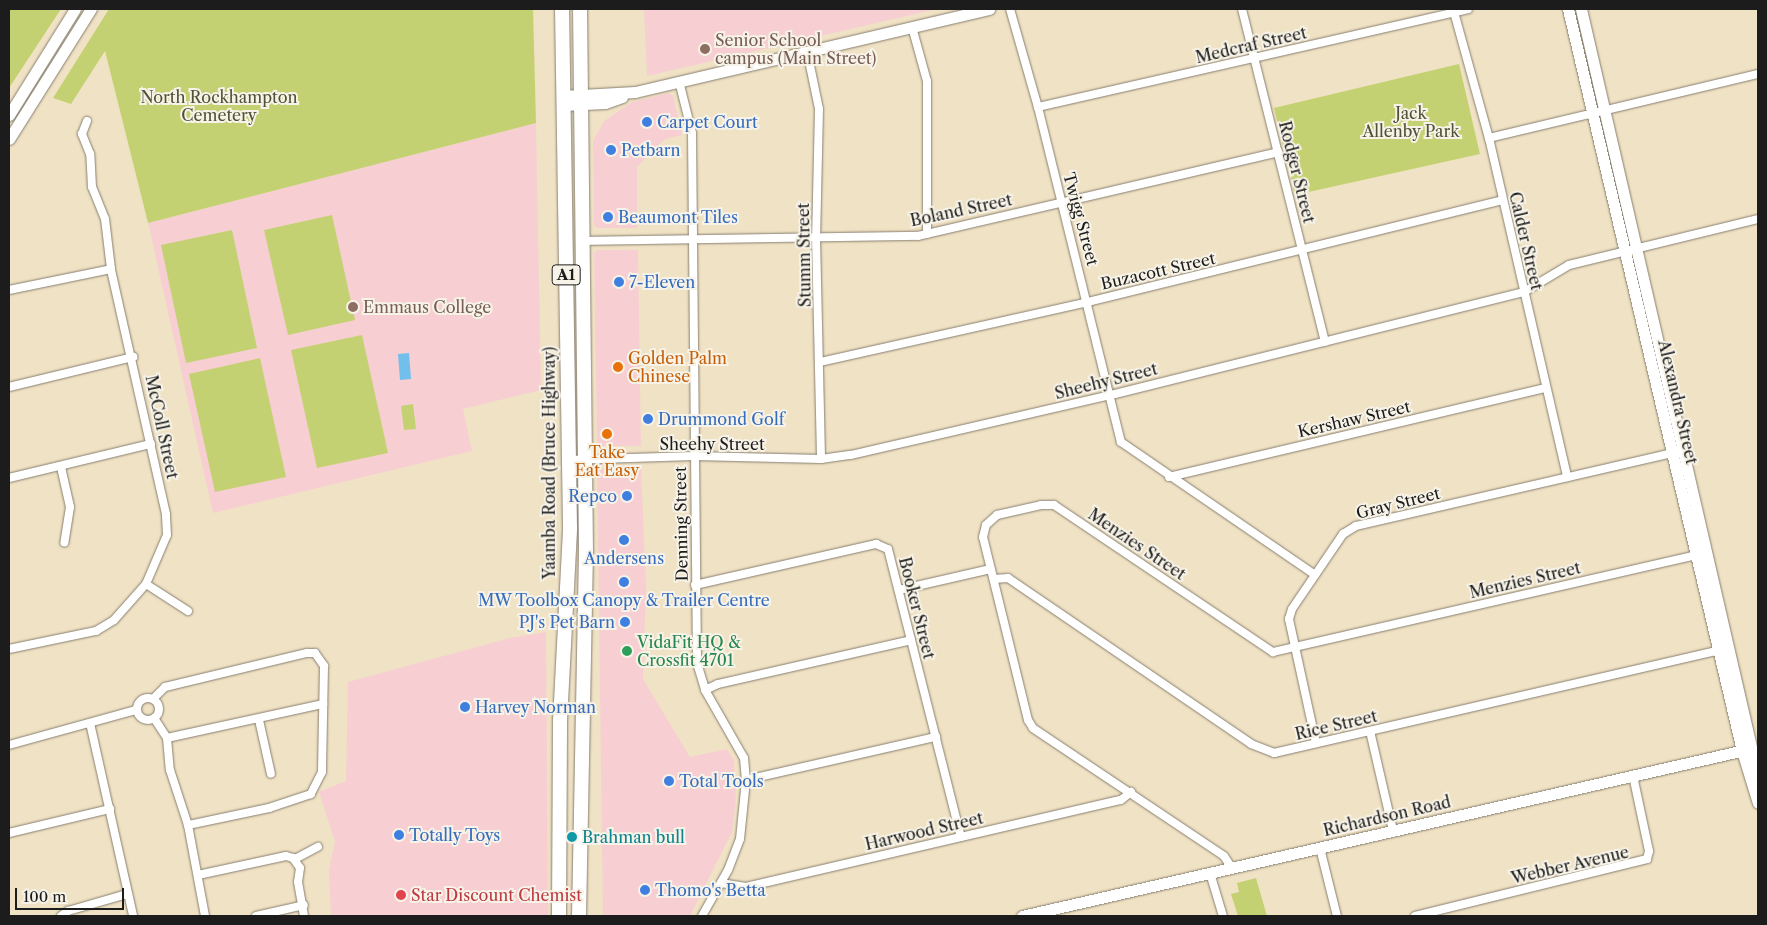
<!DOCTYPE html>
<style>
body{margin:0}
#map{position:relative;width:1767px;height:925px;overflow:hidden;background:#f0e2c4;font-family:"Libre Caslon Text",serif}
div>[style]{position:absolute}
[style*='--x']{left:calc(var(--x)*1px);top:calc(var(--y)*1px);width:calc(var(--w)*1px);rotate:calc(var(--a)*1deg)}
.built>*{inset:0;background:#f7cfd2}
.green>*{inset:0;background:#c4d172}
.water>*{inset:0;background:#72bfec}
.roads{filter:drop-shadow(0 0 1px #867f70) drop-shadow(0 0 1px #867f70)}
.street>*{height:8px;margin:-4px;padding:0 4px;transform-origin:4px;border-radius:4px;background:#fff}
.street>.ring{margin:-4px;padding:0;box-sizing:content-box;background:none;border:8px solid #fff;border-radius:50%}
.secondary>*{height:11px;margin:-5.5px;padding:0 5.5px;transform-origin:5.5px;border-radius:5.5px;background:#fff}
.highway>*{height:14px;margin:-7px;padding:0 7px;transform-origin:7px;border-radius:7px;background:#fff}
.dots>*{width:14px;height:14px;translate:-50% -50%;box-sizing:border-box;border:2px solid #f7f3e8;border-radius:50%}
span{translate:-50% -50%;white-space:nowrap;text-align:center;line-height:1.15;-webkit-text-stroke:4px #f7f3e8;paint-order:stroke}
.shield-label span{padding:1px 4px;background:#f7f3e8;border:1px solid;border-radius:4px;-webkit-text-stroke-width:0}
.shield-label{font-size:15px;color:#1c1c1c;font-weight:700}
.education-label{font-size:16px;color:#785e54}
.left{translate:0 -50%;text-align:left}
.street-label{font-size:16px;color:#1c1c1c}
.park-label{font-size:16px;color:#4e5236}
.shop-label{font-size:16px;color:#366cbe}
.right{translate:-100% -50%;text-align:right}
.food-label{font-size:16px;color:#c56008}
.leisure-label{font-size:16px;color:#27864d}
.culture-label{font-size:16px;color:#0d838f}
.health-label{font-size:16px;color:#be3a42}
.frame{position:absolute;inset:0;border:10px solid #1c1c1c;pointer-events:none}
.scale{position:absolute;left:15px;top:888px;width:109px;height:22px;box-sizing:border-box;border:2px solid #1c1c1c;border-top:0;padding-left:6px;font-size:15px;line-height:18px;white-space:nowrap;color:#1c1c1c;-webkit-text-stroke:4px #f7f3e8;paint-order:stroke}
</style>
<div id="map">
<div class="built">
<i style="clip-path:polygon(644px 9px,937px 9px,647px 76px)"></i>
<i style="clip-path:polygon(669px 93px,673px 96px,682px 135px,665px 139px,637px 167px,637px 228px,597px 228px,594px 225px,593px 141px,604px 121px,632px 102px)"></i>
<i style="clip-path:polygon(536px 123px,541px 390px,463px 409px,472px 451px,213px 513px,148px 223px)"></i>
<i style="clip-path:polygon(597px 250px,638px 250px,641px 446px,597px 446px,594px 253px)"></i>
<i style="clip-path:polygon(600px 468px,641px 468px,646px 586px,643px 679px,690px 757px,727px 749px,734px 760px,736px 800px,732px 832px,690px 916px,603px 916px,597px 471px)"></i>
<i style="clip-path:polygon(546px 632px,548px 916px,331px 916px,329px 869px,335px 842px,319px 792px,346px 781px,348px 682px,510px 638px)"></i>
</div>
<div class="green">
<i style="clip-path:polygon(9px 9px,61px 9px,9px 88px)"></i>
<i style="clip-path:polygon(109px 9px,533px 9px,536px 123px,148px 223px,105px 51px,71px 104px,53px 98px)"></i>
<i style="clip-path:polygon(1459px 64px,1480px 154px,1295px 195px,1274px 108px)"></i>
<i style="clip-path:polygon(332px 215px,355px 320px,288px 335px,264px 230px)"></i>
<i style="clip-path:polygon(232px 230px,257px 348px,186px 363px,161px 245px)"></i>
<i style="clip-path:polygon(362px 335px,388px 453px,317px 468px,291px 350px)"></i>
<i style="clip-path:polygon(260px 358px,286px 477px,215px 492px,189px 374px)"></i>
<i style="clip-path:polygon(413px 404px,416px 429px,404px 430px,401px 406px)"></i>
<i style="clip-path:polygon(1256px 878px,1267px 916px,1238px 916px,1231px 894px,1239px 892px,1237px 883px)"></i>
</div>
<div class="water">
<i style="clip-path:polygon(409px 353px,411px 379px,400px 380px,398px 354px)"></i>
</div>
<div class="roads">
<div class="street">
<i style="--x:1010;--y:9;--w:102;--a:74.1"></i>
<i style="--x:1038;--y:107;--w:345;--a:76.1"></i>
<i style="--x:1121;--y:442;--w:235;--a:34.4"></i>
<i style="--x:1242;--y:9;--w:343;--a:76"></i>
<i style="--x:1454;--y:12;--w:131;--a:74.5"></i>
<i style="--x:1489;--y:138;--w:348;--a:77"></i>
<i style="--x:912;--y:27;--w:56;--a:74.5"></i>
<i style="--x:927;--y:81;--w:153;--a:90"></i>
<i style="--x:807;--y:51;--w:59;--a:78.3"></i>
<i style="--x:819;--y:109;--w:128;--a:91.3"></i>
<i style="--x:816;--y:237;--w:222;--a:88.7"></i>
<i style="--x:679;--y:81;--w:54;--a:76"></i>
<i style="--x:692;--y:133;--w:530;--a:89.46"></i>
<i style="--x:697;--y:663;--w:28;--a:73"></i>
<i style="--x:705;--y:690;--w:78;--a:60.2"></i>
<i style="--x:744;--y:758;--w:22;--a:85"></i>
<i style="--x:746;--y:780;--w:59;--a:95.8"></i>
<i style="--x:740;--y:839;--w:33;--a:111"></i>
<i style="--x:728;--y:870;--w:53;--a:119.5"></i>
<i style="--x:1038;--y:107;--w:441;--a:-12.8"></i>
<i style="--x:1489;--y:138;--w:277;--a:-13.4"></i>
<i style="--x:582;--y:241;--w:336;--a:-0.9"></i>
<i style="--x:918;--y:236;--w:370;--a:-13.1"></i>
<i style="--x:9;--y:290;--w:104;--a:-11.6"></i>
<i style="--x:820;--y:362;--w:275;--a:-12.6"></i>
<i style="--x:1088;--y:302;--w:426;--a:-13.8"></i>
<i style="--x:9;--y:387;--w:128;--a:-13.6"></i>
<i style="--x:568;--y:460;--w:126;--a:-1.8"></i>
<i style="--x:694;--y:456;--w:127;--a:1.4"></i>
<i style="--x:821;--y:459;--w:30;--a:-8"></i>
<i style="--x:851;--y:455;--w:263;--a:-13"></i>
<i style="--x:1107;--y:396;--w:430;--a:-14"></i>
<i style="--x:1524;--y:292;--w:52;--a:-31"></i>
<i style="--x:1569;--y:265;--w:195;--a:-13.7"></i>
<i style="--x:61;--y:467;--w:41;--a:77.3"></i>
<i style="--x:70;--y:507;--w:36;--a:99"></i>
<i style="--x:1169;--y:477;--w:386;--a:-13.3"></i>
<i style="--x:9;--y:478;--w:146;--a:-13.5"></i>
<i style="--x:994;--y:579;--w:14;--a:-4"></i>
<i style="--x:1008;--y:578;--w:294;--a:34.3"></i>
<i style="--x:1251;--y:744;--w:25;--a:21"></i>
<i style="--x:1274;--y:753;--w:461;--a:-13"></i>
<i style="--x:146;--y:584;--w:50;--a:32.7"></i>
<i style="--x:695;--y:585;--w:186;--a:-12.8"></i>
<i style="--x:876;--y:544;--w:13;--a:23"></i>
<i style="--x:888;--y:549;--w:297;--a:75.8"></i>
<i style="--x:899;--y:590;--w:94;--a:-12.9"></i>
<i style="--x:9;--y:649;--w:89;--a:-11.7"></i>
<i style="--x:96;--y:631;--w:21;--a:-31"></i>
<i style="--x:114;--y:620;--w:48;--a:-48.4"></i>
<i style="--x:146;--y:584;--w:53;--a:-66.8"></i>
<i style="--x:167;--y:535;--w:21;--a:-93"></i>
<i style="--x:166;--y:514;--w:251;--a:-102.7"></i>
<i style="--x:111;--y:269;--w:50;--a:-96.8"></i>
<i style="--x:105;--y:219;--w:35;--a:-112"></i>
<i style="--x:92;--y:187;--w:33;--a:-93"></i>
<i style="--x:90;--y:154;--w:22;--a:-112"></i>
<i style="--x:82;--y:134;--w:14;--a:-69"></i>
<i style="--x:705;--y:690;--w:14;--a:-25"></i>
<i style="--x:718;--y:684;--w:198;--a:-12.8"></i>
<i class="ring" style="left:137px;top:698px;width:14px;height:14px"></i>
<i style="--x:153;--y:699;--w:17;--a:-45"></i>
<i style="--x:165;--y:687;--w:146;--a:-13.5"></i>
<i style="--x:307;--y:653;--w:8;--a:0"></i>
<i style="--x:315;--y:653;--w:16;--a:55"></i>
<i style="--x:324;--y:666;--w:106;--a:91.1"></i>
<i style="--x:322;--y:772;--w:25;--a:117"></i>
<i style="--x:311;--y:794;--w:44;--a:161.6"></i>
<i style="--x:269;--y:808;--w:83;--a:168.1"></i>
<i style="--x:154;--y:718;--w:24;--a:57"></i>
<i style="--x:167;--y:738;--w:32;--a:85"></i>
<i style="--x:170;--y:770;--w:58;--a:71.9"></i>
<i style="--x:188;--y:825;--w:93;--a:79.4"></i>
<i style="--x:259;--y:720;--w:55;--a:77.5"></i>
<i style="--x:90;--y:723;--w:198;--a:77.4"></i>
<i style="--x:1370;--y:731;--w:103;--a:77"></i>
<i style="--x:167;--y:738;--w:160;--a:-12.3"></i>
<i style="--x:1316;--y:743;--w:127;--a:-102.3"></i>
<i style="--x:1289;--y:619;--w:10;--a:-73"></i>
<i style="--x:1292;--y:609;--w:91;--a:-55.8"></i>
<i style="--x:1343;--y:534;--w:15;--a:-32"></i>
<i style="--x:1356;--y:526;--w:328;--a:-13"></i>
<i style="--x:9;--y:745;--w:132;--a:-15.4"></i>
<i style="--x:746;--y:780;--w:195;--a:-12.8"></i>
<i style="--x:9;--y:833;--w:104;--a:-13.4"></i>
<i style="--x:1320;--y:848;--w:70;--a:76"></i>
<i style="--x:295;--y:859;--w:26;--a:-28"></i>
<i style="--x:1232;--y:868;--w:14;--a:-124"></i>
<i style="--x:1224;--y:856;--w:230;--a:-146.2"></i>
<i style="--x:1033;--y:728;--w:9;--a:-122"></i>
<i style="--x:1028;--y:720;--w:188;--a:-103.8"></i>
<i style="--x:983;--y:537;--w:12;--a:-76"></i>
<i style="--x:986;--y:525;--w:15;--a:-42"></i>
<i style="--x:997;--y:515;--w:45;--a:-12.8"></i>
<i style="--x:1041;--y:505;--w:13;--a:0"></i>
<i style="--x:1054;--y:505;--w:264;--a:33.9"></i>
<i style="--x:1273;--y:652;--w:438;--a:-12.9"></i>
<i style="--x:1210;--y:873;--w:45;--a:73.2"></i>
<i style="--x:198;--y:875;--w:90;--a:-12.2"></i>
<i style="--x:286;--y:856;--w:7;--a:16"></i>
<i style="--x:293;--y:858;--w:12;--a:55"></i>
<i style="--x:300;--y:868;--w:14;--a:98"></i>
<i style="--x:298;--y:882;--w:35;--a:80"></i>
<i style="--x:721;--y:883;--w:25;--a:9"></i>
<i style="--x:746;--y:887;--w:385;--a:-13.1"></i>
<i style="--x:1121;--y:800;--w:13;--a:-39"></i>
<i style="--x:61;--y:916;--w:9;--a:-36"></i>
<i style="--x:68;--y:911;--w:61;--a:-16.1"></i>
<i style="--x:256;--y:916;--w:49;--a:-12.9"></i>
<i style="--x:1415;--y:916;--w:239;--a:-13.8"></i>
<i style="--x:1647;--y:859;--w:8;--a:-76"></i>
<i style="--x:1649;--y:851;--w:77;--a:-102"></i>
</div>
<div class="secondary">
<i style="--x:1568;--y:9;--w:762;--a:76.8"></i>
<i style="--x:1742;--y:751;--w:54;--a:72.9"></i>
<i style="--x:1581;--y:9;--w:788;--a:77.02"></i>
<i style="--x:563;--y:96;--w:72;--a:-3.2"></i>
<i style="--x:635;--y:92;--w:364;--a:-13.2"></i>
<i style="--x:563;--y:105;--w:42;--a:-2.7"></i>
<i style="--x:605;--y:103;--w:18;--a:-19"></i>
<i style="--x:9;--y:115;--w:125;--a:-58.1"></i>
<i style="--x:9;--y:139;--w:154;--a:-57.8"></i>
<i style="--x:1022;--y:916;--w:746;--a:-12.94"></i>
</div>
<div class="highway">
<i style="--x:559;--y:916;--w:195;--a:-89.7"></i>
<i style="--x:560;--y:721;--w:194;--a:-87"></i>
<i style="--x:570;--y:527;--w:518;--a:-90.88"></i>
<i style="--x:579;--y:916;--w:363;--a:-88.9"></i>
<i style="--x:586;--y:553;--w:544;--a:-90.63"></i>
</div>
</div>
<div class="dots">
<i style="left:705px;top:49px;background:#8d6e63"></i>
<i style="left:647px;top:122px;background:#3f7fe0"></i>
<i style="left:611px;top:150px;background:#3f7fe0"></i>
<i style="left:608px;top:217px;background:#3f7fe0"></i>
<i style="left:619px;top:282px;background:#3f7fe0"></i>
<i style="left:353px;top:307px;background:#8d6e63"></i>
<i style="left:618px;top:367px;background:#e8710a"></i>
<i style="left:648px;top:419px;background:#3f7fe0"></i>
<i style="left:607px;top:434px;background:#e8710a"></i>
<i style="left:627px;top:496px;background:#3f7fe0"></i>
<i style="left:624px;top:540px;background:#3f7fe0"></i>
<i style="left:624px;top:582px;background:#3f7fe0"></i>
<i style="left:625px;top:622px;background:#3f7fe0"></i>
<i style="left:627px;top:651px;background:#2e9e5b"></i>
<i style="left:465px;top:707px;background:#3f7fe0"></i>
<i style="left:669px;top:781px;background:#3f7fe0"></i>
<i style="left:399px;top:835px;background:#3f7fe0"></i>
<i style="left:572px;top:837px;background:#0f9aa8"></i>
<i style="left:645px;top:890px;background:#3f7fe0"></i>
<i style="left:401px;top:895px;background:#e0444e"></i>
</div>
<div class="shield-label">
<span style="left:566px;top:275px">A1</span>
</div>
<div class="education-label">
<span class="left" style="left:715px;top:49px">Senior School<br>campus (Main Street)</span>
<span class="left" style="left:363px;top:307px">Emmaus College</span>
</div>
<div class="street-label">
<span style="left:1251px;top:45px;rotate:-13deg">Medcraf Street</span>
<span style="left:1297px;top:172px;rotate:76deg">Rodger Street</span>
<span style="left:961px;top:210px;rotate:-12deg">Boland Street</span>
<span style="left:1081px;top:219px;rotate:75deg">Twigg Street</span>
<span style="left:1526px;top:241px;rotate:77deg">Calder Street</span>
<span style="left:804px;top:255px;rotate:-91deg">Stumm Street</span>
<span style="left:1158px;top:271px;rotate:-13deg">Buzacott Street</span>
<span style="left:1106px;top:381px;rotate:-14deg">Sheehy Street</span>
<span style="left:1678px;top:402px;rotate:77deg">Alexandra Street</span>
<span style="left:1354px;top:419px;rotate:-13deg">Kershaw Street</span>
<span style="left:162px;top:427px;rotate:78deg">McColl Street</span>
<span style="left:712px;top:444px">Sheehy Street</span>
<span style="left:549px;top:463px;rotate:-90deg">Yaamba Road (Bruce Highway)</span>
<span style="left:1398px;top:503px;rotate:-14deg">Gray Street</span>
<span style="left:681px;top:524px;rotate:-91deg">Denning Street</span>
<span style="left:1137px;top:544px;rotate:34deg">Menzies Street</span>
<span style="left:1525px;top:580px;rotate:-13deg">Menzies Street</span>
<span style="left:917px;top:608px;rotate:76deg">Booker Street</span>
<span style="left:1336px;top:725px;rotate:-13deg">Rice Street</span>
<span style="left:1387px;top:816px;rotate:-13deg">Richardson Road</span>
<span style="left:924px;top:831px;rotate:-13deg">Harwood Street</span>
<span style="left:1570px;top:865px;rotate:-13deg">Webber Avenue</span>
</div>
<div class="park-label">
<span style="left:219px;top:106px">North Rockhampton<br>Cemetery</span>
<span style="left:1411px;top:122px">Jack<br>Allenby Park</span>
</div>
<div class="shop-label">
<span class="left" style="left:657px;top:122px">Carpet Court</span>
<span class="left" style="left:621px;top:150px">Petbarn</span>
<span class="left" style="left:618px;top:217px">Beaumont Tiles</span>
<span class="left" style="left:629px;top:282px">7-Eleven</span>
<span class="left" style="left:658px;top:419px">Drummond Golf</span>
<span class="right" style="left:617px;top:496px">Repco</span>
<span style="left:624px;top:558px">Andersens</span>
<span style="left:624px;top:600px">MW Toolbox Canopy &amp; Trailer Centre</span>
<span class="right" style="left:615px;top:622px">PJ's Pet Barn</span>
<span class="left" style="left:475px;top:707px">Harvey Norman</span>
<span class="left" style="left:679px;top:781px">Total Tools</span>
<span class="left" style="left:409px;top:835px">Totally Toys</span>
<span class="left" style="left:655px;top:890px">Thomo's Betta</span>
</div>
<div class="food-label">
<span class="left" style="left:628px;top:367px">Golden Palm<br>Chinese</span>
<span style="left:607px;top:461px">Take<br>Eat Easy</span>
</div>
<div class="leisure-label">
<span class="left" style="left:637px;top:651px">VidaFit HQ &amp;<br>Crossfit 4701</span>
</div>
<div class="culture-label">
<span class="left" style="left:582px;top:837px">Brahman bull</span>
</div>
<div class="health-label">
<span class="left" style="left:411px;top:895px">Star Discount Chemist</span>
</div>
<div class="frame"></div>
<div class="scale">100 m</div>
</div>
